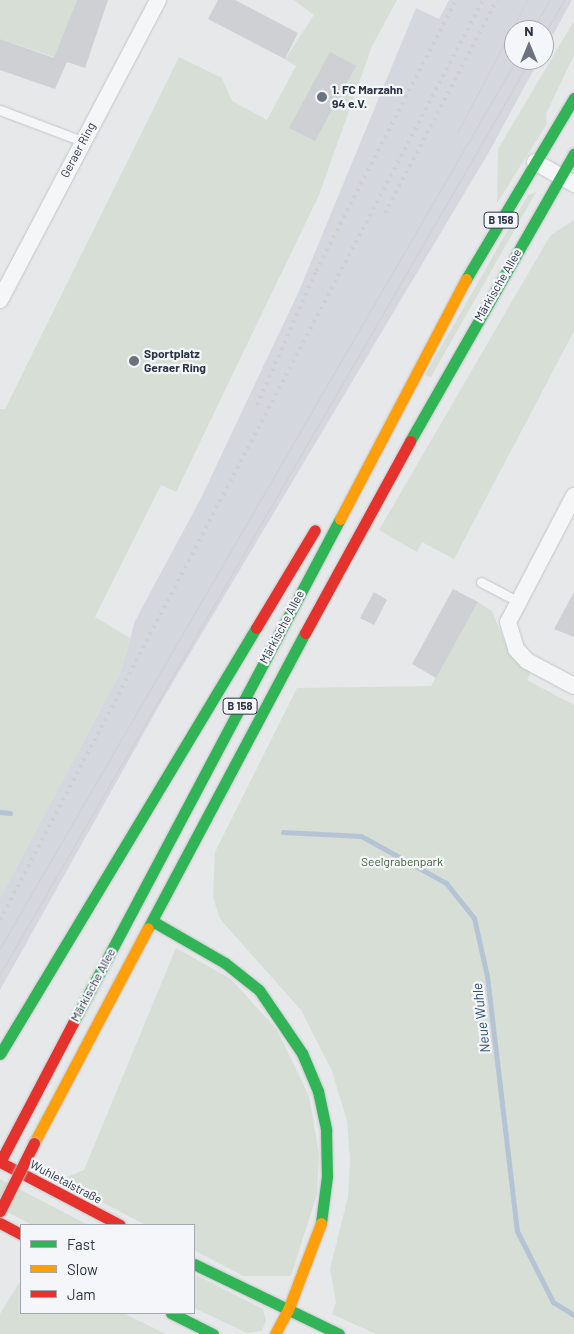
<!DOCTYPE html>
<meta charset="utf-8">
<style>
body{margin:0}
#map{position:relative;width:574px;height:1334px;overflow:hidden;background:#e6e8ea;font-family:Barlow,sans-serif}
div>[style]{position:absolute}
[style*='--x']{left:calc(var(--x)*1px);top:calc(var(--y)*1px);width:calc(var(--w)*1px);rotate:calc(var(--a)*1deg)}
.built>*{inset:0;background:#d4d7dd}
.green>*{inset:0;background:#d6ded6}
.stream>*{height:5px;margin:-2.5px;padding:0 2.5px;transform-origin:2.5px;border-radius:2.5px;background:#b4c4d5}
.building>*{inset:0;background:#ced0d3}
.roads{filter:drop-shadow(0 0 1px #c4c6c8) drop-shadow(0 0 1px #c4c6c8)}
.lane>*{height:9px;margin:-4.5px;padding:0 4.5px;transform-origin:4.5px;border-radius:4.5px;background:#f5f6f7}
.street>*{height:16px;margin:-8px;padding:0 8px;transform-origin:8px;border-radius:8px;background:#f5f6f7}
.fast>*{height:11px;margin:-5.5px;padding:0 5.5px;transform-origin:5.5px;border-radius:5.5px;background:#30b455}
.slow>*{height:11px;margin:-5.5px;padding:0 5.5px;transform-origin:5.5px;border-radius:5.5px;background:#ff9f0a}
.jam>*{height:11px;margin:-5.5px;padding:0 5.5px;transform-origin:5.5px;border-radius:5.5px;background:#e5322d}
.tram>*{height:1px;margin:-0.5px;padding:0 0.5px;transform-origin:0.5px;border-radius:0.5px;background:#cecfd2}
.rail>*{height:4px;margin-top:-2px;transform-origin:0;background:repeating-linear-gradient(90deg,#cecfd2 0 2.5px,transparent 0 7.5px)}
.bridges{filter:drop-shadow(0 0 1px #c2c5c8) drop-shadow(0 0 1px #c2c5c8)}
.jam-bridge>*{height:11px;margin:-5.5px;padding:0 5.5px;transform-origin:5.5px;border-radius:5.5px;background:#e5322d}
.dots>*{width:14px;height:14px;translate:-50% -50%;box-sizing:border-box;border:2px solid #f4f6f9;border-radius:50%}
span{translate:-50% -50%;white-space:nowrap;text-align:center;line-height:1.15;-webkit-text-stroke:4.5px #f4f6f9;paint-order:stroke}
.shield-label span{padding:1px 4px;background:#f4f6f9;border:1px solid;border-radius:4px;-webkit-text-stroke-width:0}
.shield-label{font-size:11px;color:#2b3445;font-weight:700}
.poi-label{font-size:12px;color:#2b3445;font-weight:700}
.left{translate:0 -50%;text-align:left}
.street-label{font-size:12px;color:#2b3445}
.park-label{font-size:12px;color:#3f6138}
.water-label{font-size:14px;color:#34527a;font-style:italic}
.legend{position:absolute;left:20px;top:1224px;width:175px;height:90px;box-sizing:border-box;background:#f4f6f9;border:1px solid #a4a8b1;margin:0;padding:6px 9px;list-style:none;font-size:15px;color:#2b3445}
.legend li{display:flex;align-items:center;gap:10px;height:25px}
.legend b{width:25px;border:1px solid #a4a8b1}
.north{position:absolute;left:504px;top:20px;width:50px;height:50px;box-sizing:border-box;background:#f4f6f9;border:1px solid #a4a8b1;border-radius:50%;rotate:0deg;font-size:14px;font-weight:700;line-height:20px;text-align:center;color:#2b3445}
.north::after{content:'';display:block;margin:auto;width:18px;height:22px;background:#6c737f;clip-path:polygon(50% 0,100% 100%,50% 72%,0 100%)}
</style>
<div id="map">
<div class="built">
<i style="clip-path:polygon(449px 0,572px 0,544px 51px,544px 30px,514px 30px,514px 60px,539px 60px,489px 152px,164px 697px,0 990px,0 898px,121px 671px,135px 621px,201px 498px,299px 291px,416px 8px,439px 19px)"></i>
</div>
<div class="green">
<i style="clip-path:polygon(0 0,77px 0,57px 58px,0 39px)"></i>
<i style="clip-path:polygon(294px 0,397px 0,372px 46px,319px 195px,176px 492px,161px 485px,95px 617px,130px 638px,121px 671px,0 898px,0 409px,5px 409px,179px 57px,222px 78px,232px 101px,267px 120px,296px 66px,285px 59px,314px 15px)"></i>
<i style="clip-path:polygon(574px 21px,574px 55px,546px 114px,547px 124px,497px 203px,498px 149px)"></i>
<i style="clip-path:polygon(536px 192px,431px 377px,425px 375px,528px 195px)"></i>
<i style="clip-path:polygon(574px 220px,574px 331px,454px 559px,422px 542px,417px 552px,379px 530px,550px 236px)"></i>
<i style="clip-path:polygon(478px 602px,492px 611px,509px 652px,531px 672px,527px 680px,574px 705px,574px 1334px,376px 1334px,332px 1314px,336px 1302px,330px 1269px,348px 1197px,350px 1159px,347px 1121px,332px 1071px,301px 1010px,220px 919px,213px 897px,215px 852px,297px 688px,431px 686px)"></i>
<i style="clip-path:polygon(176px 948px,231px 979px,277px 1030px,309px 1096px,319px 1154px,317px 1194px,291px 1276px,243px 1276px,194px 1250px,194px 1225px,146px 1225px,59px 1180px,84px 1170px)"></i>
<i style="clip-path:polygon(0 1179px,88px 1225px,32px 1225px,17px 1217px,0 1208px)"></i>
<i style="clip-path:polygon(194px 1274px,263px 1309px,266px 1320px,262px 1331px,247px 1333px,194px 1308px)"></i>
<i style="clip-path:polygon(21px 1280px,21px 1313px,123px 1313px,166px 1334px,0 1334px,0 1314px)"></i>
</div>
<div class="stream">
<i style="--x:0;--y:812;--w:10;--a:6"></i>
<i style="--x:283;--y:832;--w:78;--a:2.9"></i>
<i style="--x:361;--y:836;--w:97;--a:28.9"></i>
<i style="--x:446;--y:883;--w:45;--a:51.3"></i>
<i style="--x:474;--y:918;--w:59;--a:77.4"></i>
<i style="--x:487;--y:976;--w:257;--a:83.3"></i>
<i style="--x:517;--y:1231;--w:80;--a:63.1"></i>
<i style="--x:553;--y:1302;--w:25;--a:32"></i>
</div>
<div class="building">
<i style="clip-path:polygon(77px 0,108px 0,85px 68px,67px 62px,55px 89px,0 70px,0 39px,54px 58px)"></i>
<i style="clip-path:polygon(218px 0,235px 0,298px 33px,285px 59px,208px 19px)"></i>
<i style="clip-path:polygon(330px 52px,356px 66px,315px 141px,289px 128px)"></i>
<i style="clip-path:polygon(453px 589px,478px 602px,436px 678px,412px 664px)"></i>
<i style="clip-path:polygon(374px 592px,387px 600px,374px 625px,360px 618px)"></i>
<i style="clip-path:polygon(574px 592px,574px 637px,554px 629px)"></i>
</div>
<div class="roads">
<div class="lane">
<i style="--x:0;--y:110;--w:88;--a:20.7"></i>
<i style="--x:481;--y:582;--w:41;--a:27.8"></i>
</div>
<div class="street">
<i style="--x:535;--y:162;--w:45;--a:29.4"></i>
<i style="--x:0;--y:300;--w:339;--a:-62.2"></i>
<i style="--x:574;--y:496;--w:142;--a:117.6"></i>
<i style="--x:508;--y:622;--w:28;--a:73"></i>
<i style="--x:516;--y:649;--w:16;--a:47"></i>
<i style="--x:527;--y:661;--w:53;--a:28"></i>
</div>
<div class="fast">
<i style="--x:466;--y:279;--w:211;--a:-59.2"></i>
<i style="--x:410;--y:441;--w:331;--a:-60.3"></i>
<i style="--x:154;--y:922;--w:82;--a:30"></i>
<i style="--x:225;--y:963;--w:43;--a:38.5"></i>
<i style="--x:259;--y:990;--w:76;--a:55.7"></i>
<i style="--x:302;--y:1053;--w:41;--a:67.2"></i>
<i style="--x:318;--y:1091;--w:40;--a:78"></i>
<i style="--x:326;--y:1130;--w:46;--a:88.8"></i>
<i style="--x:327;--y:1176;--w:47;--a:97.3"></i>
<i style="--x:148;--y:928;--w:334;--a:-62"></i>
<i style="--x:73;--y:1023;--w:570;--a:-62.09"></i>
<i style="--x:0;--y:1054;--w:497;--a:-59"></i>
<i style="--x:194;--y:1264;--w:161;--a:25.8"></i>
<i style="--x:171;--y:1313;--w:47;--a:26.6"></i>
</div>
<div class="slow">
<i style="--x:340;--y:519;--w:271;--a:-62.3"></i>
<i style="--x:34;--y:1143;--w:243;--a:-62.1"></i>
<i style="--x:288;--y:1310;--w:93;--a:-69.2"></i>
<i style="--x:275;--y:1334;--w:27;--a:-62"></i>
</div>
<div class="jam">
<i style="--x:256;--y:628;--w:114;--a:-59"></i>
<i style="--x:305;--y:633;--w:219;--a:-61.3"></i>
<i style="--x:0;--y:1162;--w:157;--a:-62.3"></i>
<i style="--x:2;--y:1163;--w:133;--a:27.7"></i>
<i style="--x:0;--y:1223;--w:24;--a:28"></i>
</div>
</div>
<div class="tram">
<i style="--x:532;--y:30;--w:34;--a:-60"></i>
<i style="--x:544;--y:35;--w:40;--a:-60.3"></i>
<i style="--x:457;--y:133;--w:150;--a:-62.2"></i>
<i style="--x:0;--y:948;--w:1027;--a:-59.84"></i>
<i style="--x:0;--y:974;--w:1057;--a:-59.89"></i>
</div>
<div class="rail">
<i style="--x:385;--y:213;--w:241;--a:-62.3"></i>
<i style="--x:257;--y:405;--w:146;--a:-66.2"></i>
<i style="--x:316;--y:271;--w:305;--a:-62.7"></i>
<i style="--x:0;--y:920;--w:1039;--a:-62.3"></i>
</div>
<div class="bridges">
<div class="jam-bridge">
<i style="--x:0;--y:1211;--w:76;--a:-63.4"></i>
</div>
</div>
<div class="dots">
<i style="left:322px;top:97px;background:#6c737f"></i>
<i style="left:134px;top:361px;background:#6c737f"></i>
</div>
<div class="shield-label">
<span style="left:501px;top:220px">B 158</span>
<span style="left:240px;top:706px">B 158</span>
</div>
<div class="poi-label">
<span class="left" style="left:332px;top:97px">1. FC Marzahn<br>94 e.V.</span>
<span class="left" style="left:144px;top:361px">Sportplatz<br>Geraer Ring</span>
</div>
<div class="street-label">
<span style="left:78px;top:150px;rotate:-62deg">Geraer Ring</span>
<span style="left:498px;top:285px;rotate:-60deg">Märkische Allee</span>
<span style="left:282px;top:627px;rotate:-62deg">Märkische Allee</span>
<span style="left:93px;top:985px;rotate:-62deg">Märkische Allee</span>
<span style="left:66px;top:1182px;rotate:28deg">Wuhletalstraße</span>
</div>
<div class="park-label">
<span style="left:402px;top:862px">Seelgrabenpark</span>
</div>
<div class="water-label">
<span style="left:481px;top:1018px;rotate:-97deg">Neue Wuhle</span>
</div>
<ul class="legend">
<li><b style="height:6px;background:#30b455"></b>Fast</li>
<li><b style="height:6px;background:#ff9f0a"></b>Slow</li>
<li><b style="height:6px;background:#e5322d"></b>Jam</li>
</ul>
<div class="north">N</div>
</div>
